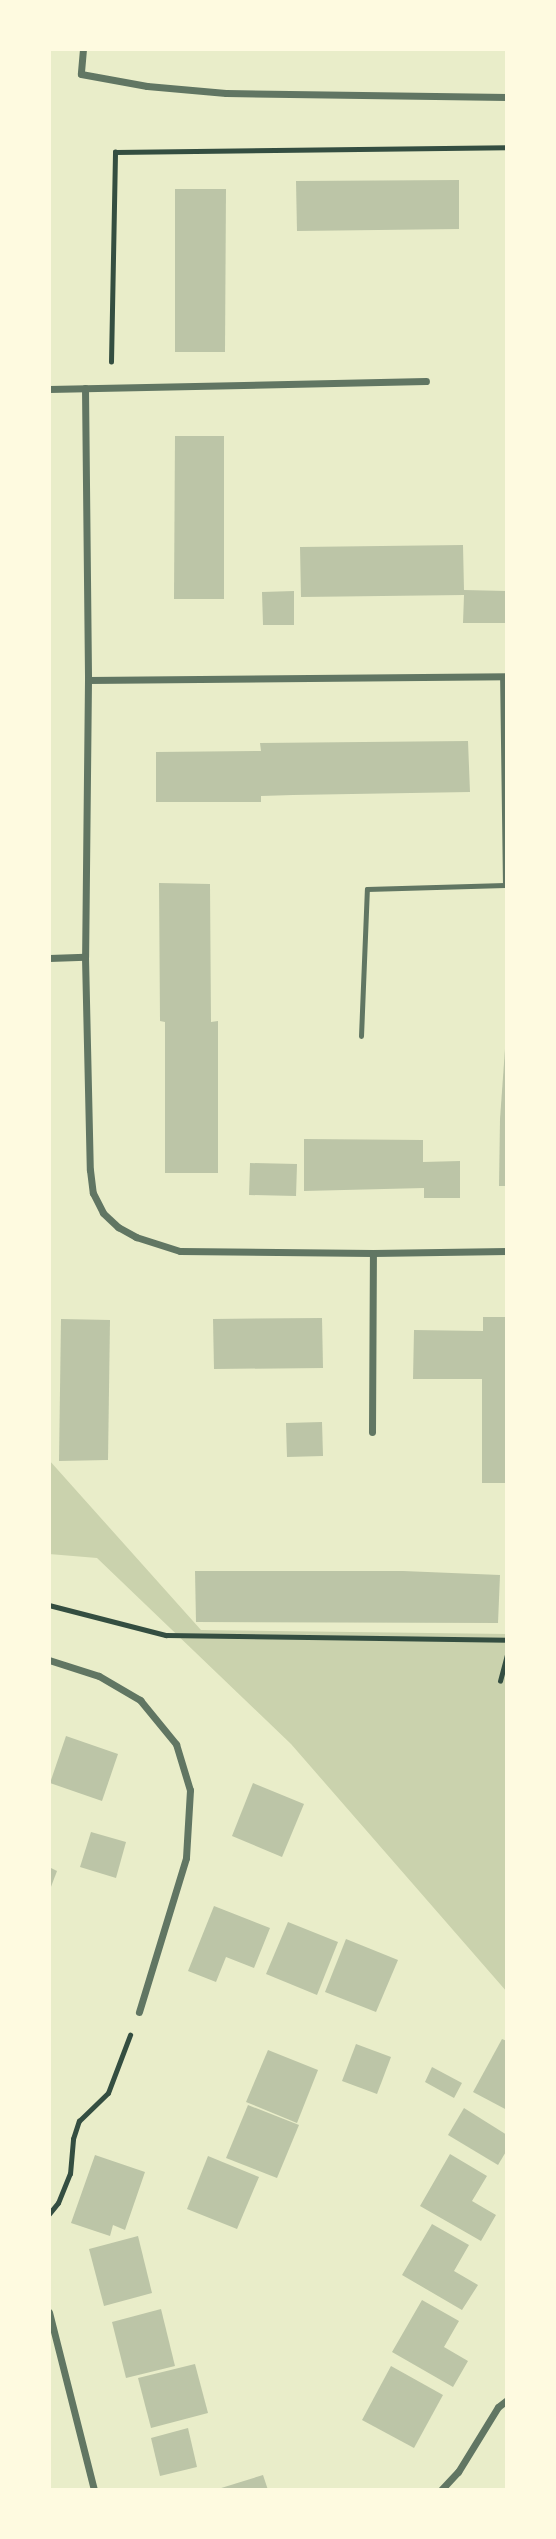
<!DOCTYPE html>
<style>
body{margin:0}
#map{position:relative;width:556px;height:2539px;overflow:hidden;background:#e9edc9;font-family:"Sofia Sans Condensed",sans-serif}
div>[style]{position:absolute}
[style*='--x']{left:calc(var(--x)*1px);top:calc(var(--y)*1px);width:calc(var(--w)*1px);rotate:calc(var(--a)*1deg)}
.green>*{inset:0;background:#cad2ad}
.building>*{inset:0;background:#bcc5a7}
.path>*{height:4.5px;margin:-2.25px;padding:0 2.25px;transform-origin:2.25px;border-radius:2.25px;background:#344e41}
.service>*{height:5px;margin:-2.5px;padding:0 2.5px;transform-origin:2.5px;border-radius:2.5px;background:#617663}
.minor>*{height:7px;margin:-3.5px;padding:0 3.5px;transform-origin:3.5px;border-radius:3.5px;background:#617663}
span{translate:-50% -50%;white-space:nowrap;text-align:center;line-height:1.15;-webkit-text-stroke:5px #fefae0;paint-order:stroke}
.frame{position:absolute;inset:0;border:51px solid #fefae0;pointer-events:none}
</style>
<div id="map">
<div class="green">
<i style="clip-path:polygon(49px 1460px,201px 1630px,507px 1634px,507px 1992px,291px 1744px,97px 1558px,49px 1554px)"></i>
</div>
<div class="building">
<i style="clip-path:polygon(459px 180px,459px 229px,297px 231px,296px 181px)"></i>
<i style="clip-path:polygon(175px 189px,226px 189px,225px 352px,175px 352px)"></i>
<i style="clip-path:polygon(175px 436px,224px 436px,224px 599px,174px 599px)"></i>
<i style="clip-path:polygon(463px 545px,464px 590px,507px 591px,507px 623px,463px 623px,464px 595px,301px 597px,300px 547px)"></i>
<i style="clip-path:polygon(294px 591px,294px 625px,263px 625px,262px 592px)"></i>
<i style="clip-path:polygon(468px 741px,470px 792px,293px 795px,261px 796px,261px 802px,156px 802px,156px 752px,261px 751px,260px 743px)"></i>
<i style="clip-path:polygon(159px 883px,210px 884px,211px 1022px,218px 1021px,218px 1173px,165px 1173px,165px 1022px,160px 1021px)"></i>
<i style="clip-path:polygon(505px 1049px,507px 1186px,499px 1186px,500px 1119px)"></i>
<i style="clip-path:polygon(304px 1139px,423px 1140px,423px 1162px,460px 1161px,460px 1198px,424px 1198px,424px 1188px,304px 1191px)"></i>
<i style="clip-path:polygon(250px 1163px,297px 1164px,296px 1196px,249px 1195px)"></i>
<i style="clip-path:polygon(483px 1317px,507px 1317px,507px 1483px,482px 1483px,482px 1379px,413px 1379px,414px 1330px,483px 1331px)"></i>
<i style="clip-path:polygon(322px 1318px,323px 1368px,214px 1369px,213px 1319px)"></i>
<i style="clip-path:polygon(61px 1319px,110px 1320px,108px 1460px,59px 1461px)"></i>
<i style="clip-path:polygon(322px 1422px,323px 1456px,287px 1457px,286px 1423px)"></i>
<i style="clip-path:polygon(195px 1571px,403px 1571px,500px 1575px,498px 1623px,196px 1622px)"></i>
<i style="clip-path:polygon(66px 1736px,118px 1754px,102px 1801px,50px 1783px)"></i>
<i style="clip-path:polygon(253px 1783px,304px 1804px,282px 1857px,232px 1836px)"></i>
<i style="clip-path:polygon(91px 1832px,126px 1842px,116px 1878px,80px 1867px)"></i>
<i style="clip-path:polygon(49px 1867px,57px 1871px,49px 1892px)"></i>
<i style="clip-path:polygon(214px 1906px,270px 1928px,254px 1968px,226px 1957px,216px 1982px,188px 1971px)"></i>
<i style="clip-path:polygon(288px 1922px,338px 1942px,317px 1995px,266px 1974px)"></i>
<i style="clip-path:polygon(346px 1939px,398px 1960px,376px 2012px,325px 1992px)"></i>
<i style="clip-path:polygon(502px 2039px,507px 2041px,507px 2110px,473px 2092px)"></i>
<i style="clip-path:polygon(356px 2044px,391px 2057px,377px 2094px,342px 2081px)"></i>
<i style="clip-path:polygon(268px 2050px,318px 2070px,297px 2123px,246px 2102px)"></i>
<i style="clip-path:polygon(432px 2067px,462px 2083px,454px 2098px,425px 2082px)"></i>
<i style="clip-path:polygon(248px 2105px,299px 2125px,277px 2178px,226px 2158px)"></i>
<i style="clip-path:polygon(464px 2108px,507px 2135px,507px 2150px,498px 2165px,448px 2135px)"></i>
<i style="clip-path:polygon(450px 2154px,487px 2176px,472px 2201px,496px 2215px,481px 2241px,420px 2206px)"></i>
<i style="clip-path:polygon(95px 2155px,145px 2172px,125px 2230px,113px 2225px,110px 2236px,71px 2223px)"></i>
<i style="clip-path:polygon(208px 2156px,259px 2177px,237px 2229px,187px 2209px)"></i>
<i style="clip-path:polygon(432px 2224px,469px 2245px,454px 2271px,478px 2285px,462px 2310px,402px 2275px)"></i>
<i style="clip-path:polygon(138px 2236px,152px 2293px,104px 2306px,89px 2249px)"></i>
<i style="clip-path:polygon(422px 2300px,459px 2321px,444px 2347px,468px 2361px,453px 2387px,392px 2352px)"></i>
<i style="clip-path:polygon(161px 2309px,175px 2366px,126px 2378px,112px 2322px)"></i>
<i style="clip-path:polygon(195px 2364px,208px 2413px,151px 2428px,138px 2378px)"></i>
<i style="clip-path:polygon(391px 2366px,443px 2395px,414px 2448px,362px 2420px)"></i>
<i style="clip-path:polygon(188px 2428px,197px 2467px,160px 2476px,151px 2438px)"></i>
<i style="clip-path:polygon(263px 2475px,268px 2490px,218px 2490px,218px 2489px)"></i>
</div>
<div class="path">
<i style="--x:111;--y:362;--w:210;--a:-88.9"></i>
<i style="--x:115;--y:152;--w:392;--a:-0.7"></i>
<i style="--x:49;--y:1605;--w:121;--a:14.4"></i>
<i style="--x:166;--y:1635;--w:341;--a:0.8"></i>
<i style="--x:500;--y:1681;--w:27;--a:-75"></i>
<i style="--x:49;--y:2214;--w:14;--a:-51"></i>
<i style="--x:58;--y:2203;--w:31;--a:-68"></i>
<i style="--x:70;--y:2174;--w:35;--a:-85"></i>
<i style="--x:73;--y:2139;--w:19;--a:-72"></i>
<i style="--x:79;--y:2121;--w:40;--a:-44"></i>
<i style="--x:108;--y:2093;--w:62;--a:-69.2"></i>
</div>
<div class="service">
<i style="--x:361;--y:1036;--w:147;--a:-87.7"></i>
<i style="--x:367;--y:889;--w:138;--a:-1.7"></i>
<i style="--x:505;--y:885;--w:209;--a:-90.8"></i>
</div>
<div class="minor">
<i style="--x:83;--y:49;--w:25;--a:95"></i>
<i style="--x:81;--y:74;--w:67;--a:10.3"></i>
<i style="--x:147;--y:86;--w:79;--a:5.1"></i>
<i style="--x:226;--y:93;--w:281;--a:0.8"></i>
<i style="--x:85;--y:388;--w:292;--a:89.4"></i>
<i style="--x:88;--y:680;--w:277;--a:90.6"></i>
<i style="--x:85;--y:957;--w:213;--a:88.7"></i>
<i style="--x:90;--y:1170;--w:23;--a:83"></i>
<i style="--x:93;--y:1193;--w:22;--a:63"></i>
<i style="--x:103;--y:1213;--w:21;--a:43"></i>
<i style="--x:118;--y:1227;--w:21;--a:29"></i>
<i style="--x:136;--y:1237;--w:46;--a:17.7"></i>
<i style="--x:180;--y:1251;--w:193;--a:0.6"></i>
<i style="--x:373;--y:1253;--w:134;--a:-0.9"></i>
<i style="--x:49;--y:389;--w:377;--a:-1.2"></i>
<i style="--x:88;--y:680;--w:419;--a:-0.5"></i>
<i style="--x:49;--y:958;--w:36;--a:-2"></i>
<i style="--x:372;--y:1432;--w:179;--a:-89.7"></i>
<i style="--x:49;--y:1660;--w:52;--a:17.7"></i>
<i style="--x:99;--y:1676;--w:48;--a:30.3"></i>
<i style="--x:140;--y:1700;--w:57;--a:50.7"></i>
<i style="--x:176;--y:1744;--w:48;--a:73.1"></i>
<i style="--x:190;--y:1790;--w:68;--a:93.4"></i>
<i style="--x:186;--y:1858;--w:161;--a:107"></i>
<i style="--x:49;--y:2312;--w:184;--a:75.8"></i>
<i style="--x:441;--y:2490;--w:25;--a:-47"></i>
<i style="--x:458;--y:2472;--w:76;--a:-58.4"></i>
<i style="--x:498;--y:2407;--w:11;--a:-38"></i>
</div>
<div class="frame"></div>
</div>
